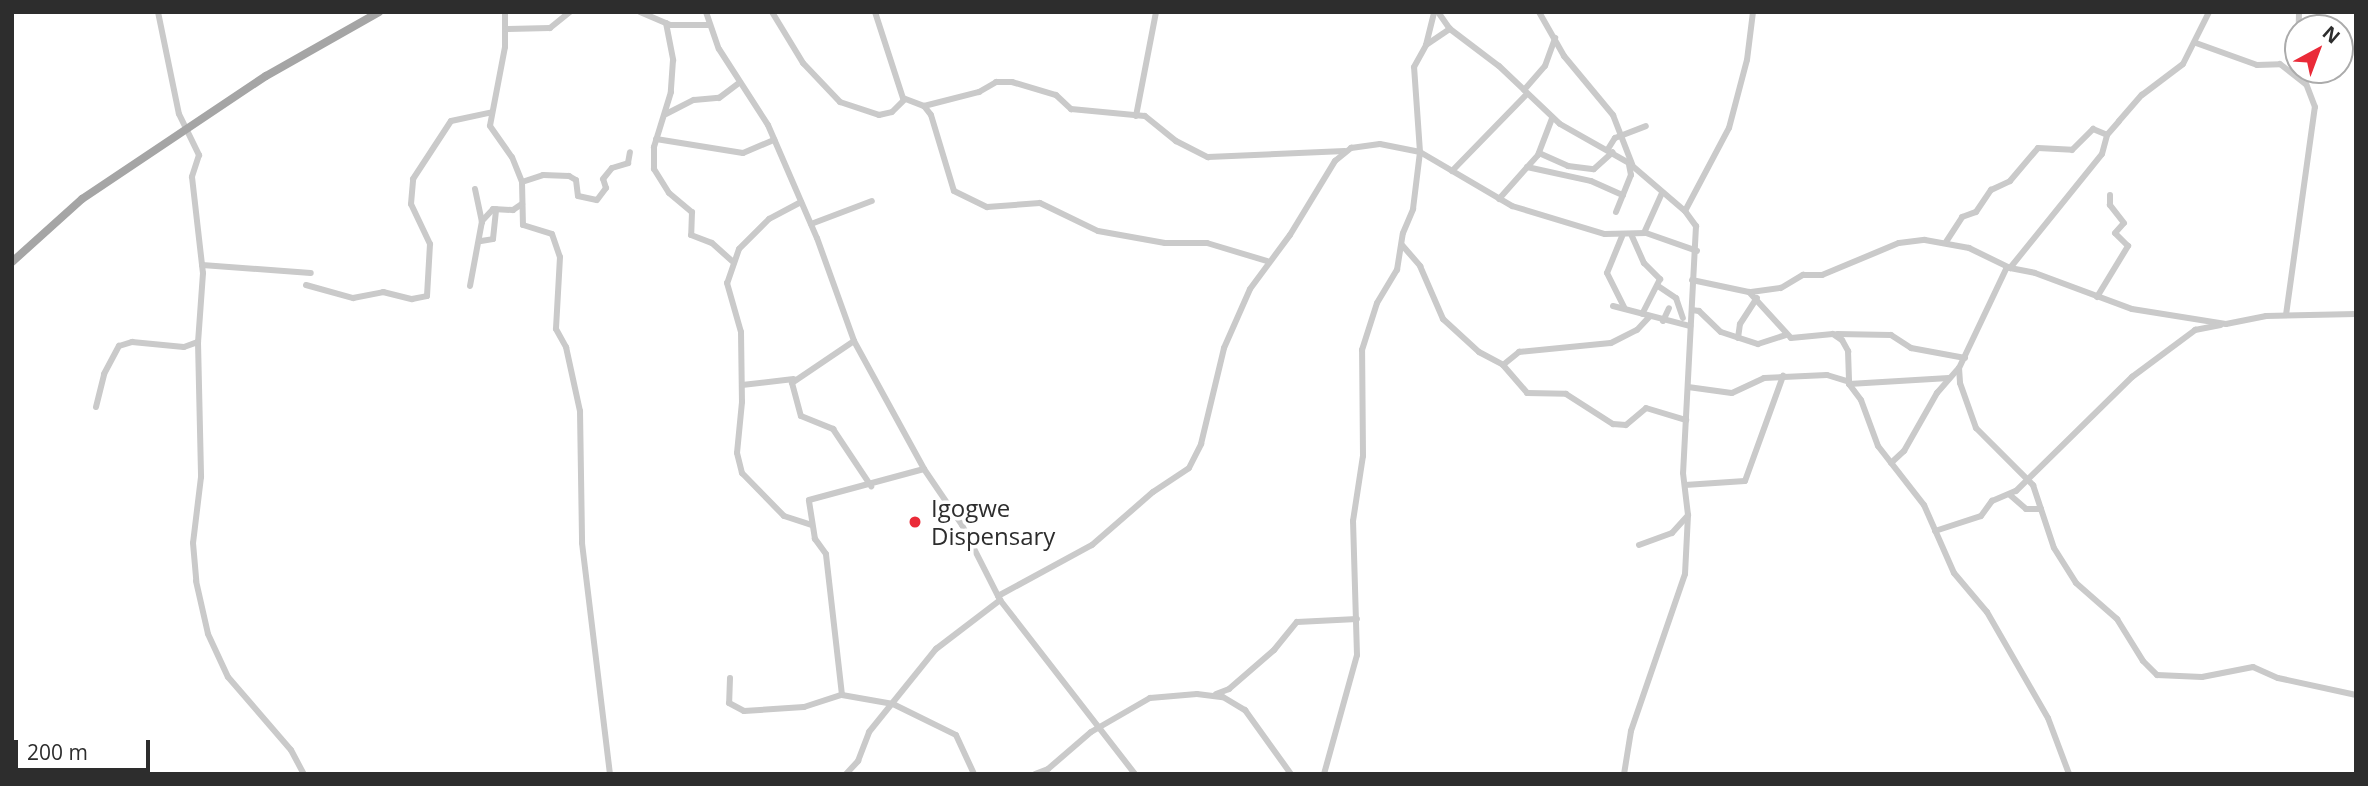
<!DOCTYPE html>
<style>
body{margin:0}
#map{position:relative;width:2368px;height:786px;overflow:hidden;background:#fff;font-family:"Open Sans",sans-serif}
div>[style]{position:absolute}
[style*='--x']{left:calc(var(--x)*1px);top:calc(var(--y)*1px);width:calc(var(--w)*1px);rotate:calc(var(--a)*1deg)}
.minor>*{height:6px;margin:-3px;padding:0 3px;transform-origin:3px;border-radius:3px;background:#cacaca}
.major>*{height:8px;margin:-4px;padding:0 4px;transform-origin:4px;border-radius:4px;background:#a5a5a5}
.dots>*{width:19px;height:19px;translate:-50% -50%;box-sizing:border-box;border:4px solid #fff;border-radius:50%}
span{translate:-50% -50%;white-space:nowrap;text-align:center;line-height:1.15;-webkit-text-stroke:7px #fff;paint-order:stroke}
.poi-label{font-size:24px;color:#2d2d2d}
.left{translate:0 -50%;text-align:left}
.frame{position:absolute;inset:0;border:14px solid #2d2d2d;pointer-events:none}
.north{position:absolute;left:2284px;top:14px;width:70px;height:70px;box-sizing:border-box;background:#fff;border:2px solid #ababab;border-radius:50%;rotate:41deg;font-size:19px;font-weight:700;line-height:28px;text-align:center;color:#2d2d2d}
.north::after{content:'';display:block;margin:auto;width:24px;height:32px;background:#ea2a38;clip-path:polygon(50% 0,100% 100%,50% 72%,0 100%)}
.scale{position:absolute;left:14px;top:740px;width:136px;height:32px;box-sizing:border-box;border:4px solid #2d2d2d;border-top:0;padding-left:9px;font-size:21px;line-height:24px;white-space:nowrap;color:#2d2d2d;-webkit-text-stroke:5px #fff;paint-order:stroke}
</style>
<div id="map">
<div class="minor">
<i style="--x:158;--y:12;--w:104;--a:78.4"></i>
<i style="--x:179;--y:114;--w:46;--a:64"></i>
<i style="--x:199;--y:155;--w:23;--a:108"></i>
<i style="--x:192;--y:177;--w:97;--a:83.5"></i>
<i style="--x:203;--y:273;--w:69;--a:94.1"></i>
<i style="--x:198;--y:342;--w:135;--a:88.7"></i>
<i style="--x:201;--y:477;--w:66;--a:96.9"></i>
<i style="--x:193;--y:543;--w:38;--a:85"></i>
<i style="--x:196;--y:581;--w:54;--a:77.2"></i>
<i style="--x:208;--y:634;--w:47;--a:65.1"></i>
<i style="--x:228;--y:677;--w:96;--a:49.2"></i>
<i style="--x:291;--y:750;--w:27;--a:62"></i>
<i style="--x:505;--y:12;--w:35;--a:90"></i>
<i style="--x:505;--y:47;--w:80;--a:100.8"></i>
<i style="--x:490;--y:126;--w:38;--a:55"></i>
<i style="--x:512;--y:157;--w:27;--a:68"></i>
<i style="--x:522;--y:182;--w:43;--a:88.7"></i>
<i style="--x:523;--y:225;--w:30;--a:17"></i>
<i style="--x:552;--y:234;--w:24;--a:71"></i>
<i style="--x:560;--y:257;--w:72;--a:93.2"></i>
<i style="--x:556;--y:329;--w:21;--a:61"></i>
<i style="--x:566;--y:347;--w:66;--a:77.7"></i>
<i style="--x:580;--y:411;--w:132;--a:89.1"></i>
<i style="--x:582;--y:543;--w:233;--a:83.1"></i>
<i style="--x:640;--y:12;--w:33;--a:23"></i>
<i style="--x:670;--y:25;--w:39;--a:0"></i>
<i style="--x:706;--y:12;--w:39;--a:71"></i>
<i style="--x:719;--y:49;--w:90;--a:57.2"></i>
<i style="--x:768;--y:125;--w:123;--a:66.6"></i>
<i style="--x:817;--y:238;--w:109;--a:70.2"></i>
<i style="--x:854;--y:341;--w:146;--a:61.3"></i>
<i style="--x:924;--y:469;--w:68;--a:55.8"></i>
<i style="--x:962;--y:525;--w:84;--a:63.1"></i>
<i style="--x:1000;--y:600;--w:220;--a:52.2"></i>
<i style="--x:772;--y:12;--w:60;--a:58.7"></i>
<i style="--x:803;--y:63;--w:54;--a:46.5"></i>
<i style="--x:840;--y:102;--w:41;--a:18.4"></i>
<i style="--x:879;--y:115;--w:13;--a:-13"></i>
<i style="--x:892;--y:112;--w:18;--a:-45"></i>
<i style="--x:875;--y:12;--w:90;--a:72"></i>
<i style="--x:903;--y:98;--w:22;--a:21"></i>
<i style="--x:924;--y:106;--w:11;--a:52"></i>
<i style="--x:931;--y:115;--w:79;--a:73.2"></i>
<i style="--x:954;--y:191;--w:37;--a:26"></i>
<i style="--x:987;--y:207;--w:53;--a:-4.3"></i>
<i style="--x:1040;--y:203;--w:64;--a:25.8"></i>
<i style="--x:1098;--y:231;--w:68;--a:10.2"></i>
<i style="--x:1165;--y:243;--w:42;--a:0"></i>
<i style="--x:1207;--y:243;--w:63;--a:16.7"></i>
<i style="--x:1438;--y:12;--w:21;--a:55"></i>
<i style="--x:1450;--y:29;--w:61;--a:37.1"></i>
<i style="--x:1499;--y:66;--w:84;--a:43.6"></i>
<i style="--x:1560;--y:124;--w:79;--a:29.5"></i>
<i style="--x:1629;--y:163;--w:74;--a:40.6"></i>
<i style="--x:1685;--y:211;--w:19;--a:54"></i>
<i style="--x:1696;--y:226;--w:247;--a:93"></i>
<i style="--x:1683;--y:473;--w:42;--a:83.2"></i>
<i style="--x:1688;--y:515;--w:59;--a:92.9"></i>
<i style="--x:1685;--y:574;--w:166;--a:109"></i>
<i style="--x:1631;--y:731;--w:44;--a:99.2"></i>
<i style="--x:1539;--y:12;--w:51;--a:60.4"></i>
<i style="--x:1564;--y:56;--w:77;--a:50.3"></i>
<i style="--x:1613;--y:115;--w:53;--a:68.8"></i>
<i style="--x:666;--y:23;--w:38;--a:79"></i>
<i style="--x:673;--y:60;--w:32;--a:94"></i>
<i style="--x:671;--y:92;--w:58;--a:107.2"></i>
<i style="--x:654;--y:147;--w:22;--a:90"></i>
<i style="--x:654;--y:169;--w:28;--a:58"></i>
<i style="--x:669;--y:193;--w:30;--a:40"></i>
<i style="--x:692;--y:212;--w:23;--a:92"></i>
<i style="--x:691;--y:235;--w:22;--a:21"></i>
<i style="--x:712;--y:243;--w:27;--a:42"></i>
<i style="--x:506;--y:29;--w:44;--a:-1.3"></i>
<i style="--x:550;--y:28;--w:26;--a:-39"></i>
<i style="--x:2196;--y:43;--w:65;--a:19.8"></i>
<i style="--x:2257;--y:65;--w:23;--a:-2"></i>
<i style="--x:2280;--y:64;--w:33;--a:38"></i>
<i style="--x:1426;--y:45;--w:29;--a:-34"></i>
<i style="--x:2298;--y:57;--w:45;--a:-88.7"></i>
<i style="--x:1524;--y:90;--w:32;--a:-49"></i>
<i style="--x:1545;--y:66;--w:30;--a:-70"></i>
<i style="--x:924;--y:106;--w:57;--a:-14.3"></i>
<i style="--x:979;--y:92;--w:20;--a:-30"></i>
<i style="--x:996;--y:82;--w:16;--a:0"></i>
<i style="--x:1012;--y:82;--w:46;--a:16.5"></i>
<i style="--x:1056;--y:95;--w:21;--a:43"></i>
<i style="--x:1071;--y:109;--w:74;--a:5.4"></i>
<i style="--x:1145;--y:116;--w:40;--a:39"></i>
<i style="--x:1176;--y:141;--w:36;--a:27"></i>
<i style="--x:1208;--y:157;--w:137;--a:-2.5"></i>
<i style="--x:666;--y:114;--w:31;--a:-27"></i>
<i style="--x:694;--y:100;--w:25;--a:-5"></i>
<i style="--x:719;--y:98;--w:26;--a:-37"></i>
<i style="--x:1136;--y:116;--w:106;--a:-79.1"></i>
<i style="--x:656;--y:139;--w:88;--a:9.1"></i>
<i style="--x:743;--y:153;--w:34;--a:-23"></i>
<i style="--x:1608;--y:149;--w:13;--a:-58"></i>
<i style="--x:1615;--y:138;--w:33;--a:-21"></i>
<i style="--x:1539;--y:153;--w:32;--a:24"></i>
<i style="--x:1568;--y:166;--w:26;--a:7"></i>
<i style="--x:1594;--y:169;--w:25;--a:-42"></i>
<i style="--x:1527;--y:167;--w:66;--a:12.3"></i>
<i style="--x:1591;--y:181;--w:35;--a:24"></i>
<i style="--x:1452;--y:171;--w:107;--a:-45.8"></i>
<i style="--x:522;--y:182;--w:22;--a:-18"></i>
<i style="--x:543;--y:175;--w:26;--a:2"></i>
<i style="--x:569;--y:176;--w:8;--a:30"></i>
<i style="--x:576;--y:180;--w:16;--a:83"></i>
<i style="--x:578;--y:196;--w:19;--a:12"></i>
<i style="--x:597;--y:200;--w:15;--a:-53"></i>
<i style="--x:606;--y:188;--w:9;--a:-108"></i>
<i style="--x:603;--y:179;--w:14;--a:-51"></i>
<i style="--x:612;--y:168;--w:17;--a:-17"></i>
<i style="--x:628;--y:163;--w:11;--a:-80"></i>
<i style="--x:475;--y:189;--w:34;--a:78"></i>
<i style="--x:1499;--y:199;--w:59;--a:-48.4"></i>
<i style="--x:1538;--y:155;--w:40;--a:-69"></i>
<i style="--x:801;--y:202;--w:36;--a:152"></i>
<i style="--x:769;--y:219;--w:42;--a:135"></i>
<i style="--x:739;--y:249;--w:36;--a:109"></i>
<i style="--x:727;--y:283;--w:51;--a:74.1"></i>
<i style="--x:741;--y:332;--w:70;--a:89.2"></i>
<i style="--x:742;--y:402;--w:51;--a:95.6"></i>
<i style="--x:737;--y:453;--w:21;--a:76"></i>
<i style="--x:742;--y:473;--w:60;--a:45.7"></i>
<i style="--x:784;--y:516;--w:28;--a:18"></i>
<i style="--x:1685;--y:211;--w:94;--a:-62.1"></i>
<i style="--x:1729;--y:128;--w:70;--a:-75.2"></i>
<i style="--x:1747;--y:60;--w:48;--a:-82.9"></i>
<i style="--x:1616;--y:212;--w:40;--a:-68"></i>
<i style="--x:1631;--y:175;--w:10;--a:-101"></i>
<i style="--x:811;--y:224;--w:65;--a:-20.7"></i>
<i style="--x:1644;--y:233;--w:44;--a:-65.8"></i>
<i style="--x:1623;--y:234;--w:42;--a:112.3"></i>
<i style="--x:1607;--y:273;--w:40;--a:63.4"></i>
<i style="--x:1631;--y:234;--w:32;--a:66"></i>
<i style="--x:1644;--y:263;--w:23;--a:45"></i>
<i style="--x:1660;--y:279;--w:39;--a:117"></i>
<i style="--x:481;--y:241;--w:12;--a:-9"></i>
<i style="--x:493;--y:239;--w:30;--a:-84"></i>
<i style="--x:1946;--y:242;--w:30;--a:-57"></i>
<i style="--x:1962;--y:217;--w:15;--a:-20"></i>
<i style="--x:1976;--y:212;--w:27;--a:-56"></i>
<i style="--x:1991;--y:190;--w:21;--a:-25"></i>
<i style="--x:2010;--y:181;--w:43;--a:-49.7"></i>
<i style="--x:2038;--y:148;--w:34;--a:3"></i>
<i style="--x:2072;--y:150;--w:30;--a:-45"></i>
<i style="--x:2093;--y:129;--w:15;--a:23"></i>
<i style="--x:1402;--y:245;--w:28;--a:49"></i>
<i style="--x:1420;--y:266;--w:58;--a:66.5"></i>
<i style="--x:1443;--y:319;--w:49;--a:42.5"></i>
<i style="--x:1479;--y:352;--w:27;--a:28"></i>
<i style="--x:1503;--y:365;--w:37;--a:49"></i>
<i style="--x:1527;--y:393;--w:39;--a:1"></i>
<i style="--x:1566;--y:394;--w:56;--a:32.6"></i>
<i style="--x:1613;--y:424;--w:13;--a:4"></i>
<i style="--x:1626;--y:425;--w:26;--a:-40"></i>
<i style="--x:1646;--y:408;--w:42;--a:16.7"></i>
<i style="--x:202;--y:265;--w:109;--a:4.2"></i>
<i style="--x:2007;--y:267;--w:112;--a:115.4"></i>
<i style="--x:1959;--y:368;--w:15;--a:86"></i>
<i style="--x:1960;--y:383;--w:48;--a:70.4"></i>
<i style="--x:1976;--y:428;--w:81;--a:45"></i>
<i style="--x:2033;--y:485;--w:66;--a:71.6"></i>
<i style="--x:2054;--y:548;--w:41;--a:57.8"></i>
<i style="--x:2076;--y:583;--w:55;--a:41.3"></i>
<i style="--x:2117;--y:619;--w:49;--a:58.2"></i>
<i style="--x:2143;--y:661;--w:20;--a:45"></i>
<i style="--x:2157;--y:675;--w:45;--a:2.5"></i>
<i style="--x:2202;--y:677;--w:52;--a:-11.1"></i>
<i style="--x:2253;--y:667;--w:27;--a:24"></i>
<i style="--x:2278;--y:678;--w:80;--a:12.3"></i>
<i style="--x:2010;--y:268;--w:146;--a:-51.1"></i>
<i style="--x:2102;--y:154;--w:20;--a:-75"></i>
<i style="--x:2107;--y:135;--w:18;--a:-49"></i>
<i style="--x:2119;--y:121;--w:35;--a:-49"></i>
<i style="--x:2142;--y:95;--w:51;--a:-37.1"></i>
<i style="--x:2183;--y:64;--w:58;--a:-63.4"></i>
<i style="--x:1692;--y:280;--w:58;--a:11.9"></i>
<i style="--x:1749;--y:292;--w:62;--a:47.6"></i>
<i style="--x:1791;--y:338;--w:42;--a:-5.4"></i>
<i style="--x:1833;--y:334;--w:11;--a:34"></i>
<i style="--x:1842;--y:340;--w:13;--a:61"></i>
<i style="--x:1848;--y:351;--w:33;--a:88"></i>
<i style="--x:1849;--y:384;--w:20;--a:53"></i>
<i style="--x:1861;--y:400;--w:49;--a:69.7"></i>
<i style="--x:1878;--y:446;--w:75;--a:52.1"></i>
<i style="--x:1924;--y:505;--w:74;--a:66.2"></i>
<i style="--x:1954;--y:573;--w:51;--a:49.8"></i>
<i style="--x:1987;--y:612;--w:122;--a:60.1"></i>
<i style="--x:2048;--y:718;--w:60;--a:69.4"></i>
<i style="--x:306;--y:285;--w:49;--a:15.5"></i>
<i style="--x:353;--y:298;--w:31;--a:-11"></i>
<i style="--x:383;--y:292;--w:30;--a:14"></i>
<i style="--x:412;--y:299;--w:15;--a:-11"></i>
<i style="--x:427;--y:296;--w:52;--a:-86.7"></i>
<i style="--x:430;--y:244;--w:44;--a:-115.4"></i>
<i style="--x:411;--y:204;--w:25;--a:-85"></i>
<i style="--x:413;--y:179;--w:69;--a:-56.8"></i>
<i style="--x:451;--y:121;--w:40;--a:-12"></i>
<i style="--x:470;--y:286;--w:66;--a:-79.5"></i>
<i style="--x:482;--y:221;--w:16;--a:-47"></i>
<i style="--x:493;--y:209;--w:20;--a:3"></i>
<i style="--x:513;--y:210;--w:11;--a:-34"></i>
<i style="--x:1658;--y:286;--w:22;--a:34"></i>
<i style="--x:1676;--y:298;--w:21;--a:71"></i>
<i style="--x:1751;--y:292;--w:30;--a:-8"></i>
<i style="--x:1781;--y:288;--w:26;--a:-31"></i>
<i style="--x:1803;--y:275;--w:19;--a:0"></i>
<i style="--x:1822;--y:275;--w:83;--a:-22.6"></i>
<i style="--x:1899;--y:243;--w:26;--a:-7"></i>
<i style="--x:1925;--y:240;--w:45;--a:10.3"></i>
<i style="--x:1969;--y:248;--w:46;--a:26"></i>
<i style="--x:2010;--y:268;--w:25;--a:11"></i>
<i style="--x:2035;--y:273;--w:103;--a:20.4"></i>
<i style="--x:2132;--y:309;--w:95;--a:9.1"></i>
<i style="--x:2226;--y:324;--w:41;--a:-11.3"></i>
<i style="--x:2266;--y:316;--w:90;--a:-1.3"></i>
<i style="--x:2097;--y:297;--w:60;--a:-58.7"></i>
<i style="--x:2128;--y:246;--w:18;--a:-135"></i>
<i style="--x:2115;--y:233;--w:13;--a:-48"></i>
<i style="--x:2124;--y:223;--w:23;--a:-128"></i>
<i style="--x:2110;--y:205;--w:10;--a:-90"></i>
<i style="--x:1613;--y:306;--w:80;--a:14.6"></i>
<i style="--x:1692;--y:310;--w:7;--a:8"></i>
<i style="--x:1699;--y:311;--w:30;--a:44"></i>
<i style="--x:1721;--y:332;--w:39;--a:18"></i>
<i style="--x:1758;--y:344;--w:29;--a:-18"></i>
<i style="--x:2286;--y:315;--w:210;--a:-82.1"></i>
<i style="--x:2315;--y:107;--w:40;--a:-111"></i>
<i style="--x:1663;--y:321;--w:14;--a:-65"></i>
<i style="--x:1837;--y:334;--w:54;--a:1.1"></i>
<i style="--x:1891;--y:335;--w:24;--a:33"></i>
<i style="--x:1911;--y:348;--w:55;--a:10.5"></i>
<i style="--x:1738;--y:338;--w:14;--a:-82"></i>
<i style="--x:1740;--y:324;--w:31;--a:-57"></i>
<i style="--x:854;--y:341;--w:75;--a:145.9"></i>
<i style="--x:792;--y:383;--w:34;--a:75"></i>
<i style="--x:801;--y:416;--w:35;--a:22"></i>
<i style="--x:833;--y:429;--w:69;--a:56.3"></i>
<i style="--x:1503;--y:365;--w:21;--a:-39"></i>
<i style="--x:1519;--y:352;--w:92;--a:-5.6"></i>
<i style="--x:1611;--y:343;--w:29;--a:-27"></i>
<i style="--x:1637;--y:330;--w:18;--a:-47"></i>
<i style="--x:1849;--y:384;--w:100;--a:-3.4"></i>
<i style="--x:742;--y:385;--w:52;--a:-6.6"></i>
<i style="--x:1688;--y:387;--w:44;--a:7.8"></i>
<i style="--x:1732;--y:393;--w:35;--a:-25"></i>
<i style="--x:1764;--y:378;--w:63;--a:-2.7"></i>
<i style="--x:1827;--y:375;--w:21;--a:17"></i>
<i style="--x:96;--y:407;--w:34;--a:-76"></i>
<i style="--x:104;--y:374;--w:32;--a:-62"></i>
<i style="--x:119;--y:346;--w:14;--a:-17"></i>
<i style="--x:132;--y:342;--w:52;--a:5.5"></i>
<i style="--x:184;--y:347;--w:15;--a:-20"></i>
<i style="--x:1891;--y:463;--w:18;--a:-43"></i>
<i style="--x:1904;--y:451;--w:67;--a:-60.4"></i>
<i style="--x:1937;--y:393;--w:33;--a:-49"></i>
<i style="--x:1685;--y:485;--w:60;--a:-3.8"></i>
<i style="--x:1745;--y:481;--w:112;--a:-70.1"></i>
<i style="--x:2010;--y:495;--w:21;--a:41"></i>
<i style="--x:2026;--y:509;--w:15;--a:0"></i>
<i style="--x:1935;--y:531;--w:48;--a:-18.1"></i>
<i style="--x:1981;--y:516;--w:19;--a:-54"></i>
<i style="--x:1992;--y:501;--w:26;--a:-23"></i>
<i style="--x:2016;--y:491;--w:163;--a:-44.5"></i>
<i style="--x:2132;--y:377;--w:79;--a:-36.7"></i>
<i style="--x:2195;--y:330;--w:26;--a:-11"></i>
<i style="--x:1639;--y:545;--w:35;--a:-20"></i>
<i style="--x:1672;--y:533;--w:24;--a:-48"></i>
<i style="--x:998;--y:596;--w:107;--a:-28.5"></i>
<i style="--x:1092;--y:545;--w:81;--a:-41"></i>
<i style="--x:1153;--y:492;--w:43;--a:-33.7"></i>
<i style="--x:1189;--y:468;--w:27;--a:-63"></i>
<i style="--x:1201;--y:444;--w:99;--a:-76.5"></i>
<i style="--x:1224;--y:348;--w:64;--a:-66.2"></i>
<i style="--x:1250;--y:289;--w:67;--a:-53.5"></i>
<i style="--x:1290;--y:235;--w:87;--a:-58.7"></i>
<i style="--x:1335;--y:161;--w:21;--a:-39"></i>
<i style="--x:1351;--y:148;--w:29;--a:-8"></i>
<i style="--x:1380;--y:144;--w:41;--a:11.3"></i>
<i style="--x:1420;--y:152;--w:107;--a:30.4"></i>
<i style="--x:1512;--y:206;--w:97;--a:16.8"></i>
<i style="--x:1605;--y:234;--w:41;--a:-1.4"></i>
<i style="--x:1646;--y:233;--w:54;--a:19.4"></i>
<i style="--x:730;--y:678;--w:25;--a:92"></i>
<i style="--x:729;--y:703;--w:17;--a:28"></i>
<i style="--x:744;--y:711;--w:60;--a:-3.8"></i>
<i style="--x:804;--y:707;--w:40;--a:-18"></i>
<i style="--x:842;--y:695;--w:52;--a:10"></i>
<i style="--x:893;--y:704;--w:70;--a:26.2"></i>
<i style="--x:956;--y:735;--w:43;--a:65.2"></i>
<i style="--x:1216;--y:694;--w:14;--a:-21"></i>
<i style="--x:1229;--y:689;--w:60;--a:-40.9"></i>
<i style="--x:1274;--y:650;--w:36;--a:-51"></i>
<i style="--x:1297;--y:622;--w:60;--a:-2.9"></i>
<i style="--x:842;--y:695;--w:142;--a:-96.5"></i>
<i style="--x:826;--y:554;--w:19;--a:-126"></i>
<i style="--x:815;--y:539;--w:39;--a:-99"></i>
<i style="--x:809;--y:500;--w:119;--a:-15.1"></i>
<i style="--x:846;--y:774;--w:18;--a:-47"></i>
<i style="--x:858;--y:761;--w:31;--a:-69"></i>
<i style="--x:869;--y:732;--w:107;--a:-51.1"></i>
<i style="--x:936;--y:649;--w:81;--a:-37.4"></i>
<i style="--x:1035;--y:774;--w:14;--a:-21"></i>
<i style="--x:1048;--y:769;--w:57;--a:-40.7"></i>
<i style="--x:1091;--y:732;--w:68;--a:-30"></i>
<i style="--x:1150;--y:698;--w:47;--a:-4.9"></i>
<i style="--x:1197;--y:694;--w:26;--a:7"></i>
<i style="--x:1223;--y:697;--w:26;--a:31"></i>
<i style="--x:1245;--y:710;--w:79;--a:54.3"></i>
<i style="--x:1324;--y:774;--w:123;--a:-74.5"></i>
<i style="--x:1357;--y:655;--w:134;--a:-91.7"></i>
<i style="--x:1353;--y:521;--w:66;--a:-81.3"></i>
<i style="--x:1363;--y:456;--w:106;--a:-90.5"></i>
<i style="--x:1362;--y:350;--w:49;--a:-72.3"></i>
<i style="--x:1377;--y:303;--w:39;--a:-59"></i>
<i style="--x:1397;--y:270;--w:37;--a:-81"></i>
<i style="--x:1403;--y:233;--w:26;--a:-67"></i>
<i style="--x:1413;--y:209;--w:57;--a:-83"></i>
<i style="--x:1420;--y:152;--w:85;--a:-94"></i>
<i style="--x:1414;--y:67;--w:25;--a:-61"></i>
<i style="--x:1426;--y:45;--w:34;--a:-76"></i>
</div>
<div class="major">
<i style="--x:12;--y:262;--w:94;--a:-42"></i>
<i style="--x:82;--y:199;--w:221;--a:-33.8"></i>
<i style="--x:266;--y:76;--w:130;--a:-29.5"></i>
</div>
<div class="dots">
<i style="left:915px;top:522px;background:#ea2a38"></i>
</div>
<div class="poi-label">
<span class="left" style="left:931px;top:522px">Igogwe<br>Dispensary</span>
</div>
<div class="frame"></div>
<div class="north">N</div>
<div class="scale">200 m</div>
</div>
